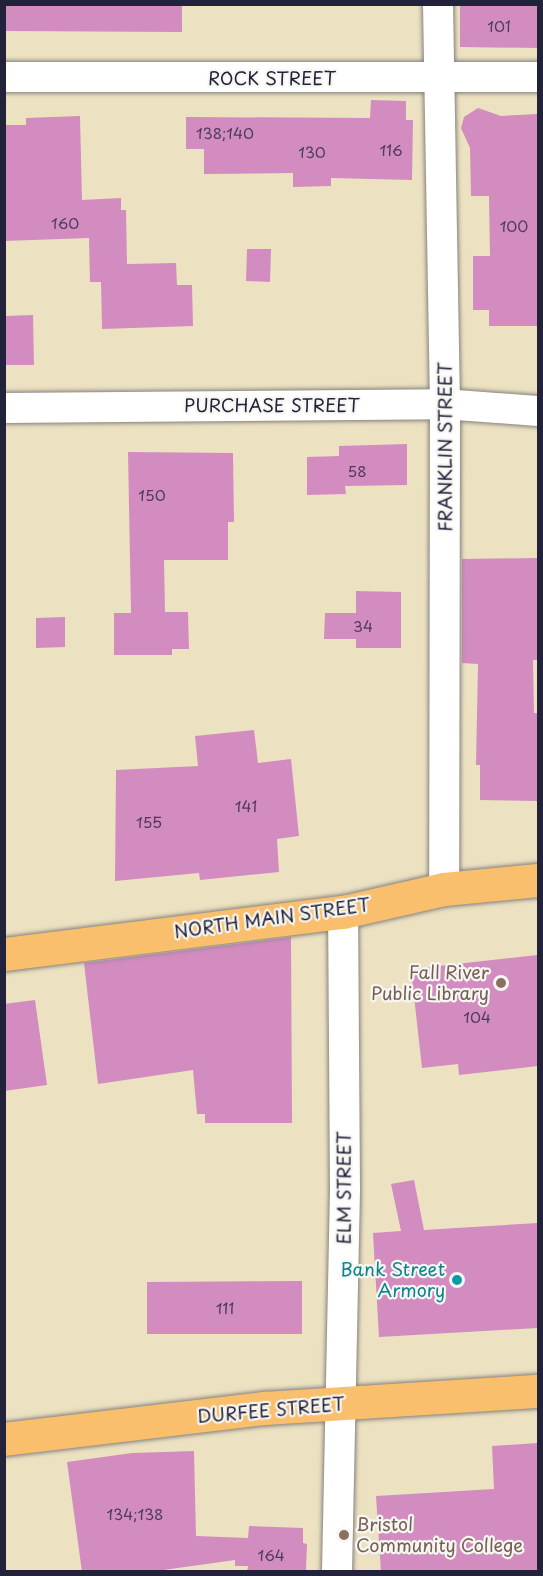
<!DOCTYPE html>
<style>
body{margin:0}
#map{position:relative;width:543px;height:1576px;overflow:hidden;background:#ece2c2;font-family:"Playpen Sans",sans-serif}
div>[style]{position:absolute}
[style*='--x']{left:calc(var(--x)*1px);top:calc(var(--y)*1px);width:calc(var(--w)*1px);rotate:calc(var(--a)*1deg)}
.building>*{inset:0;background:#d28cc0}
.roads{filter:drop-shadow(0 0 2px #87827e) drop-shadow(0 0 2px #87827e)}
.minor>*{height:30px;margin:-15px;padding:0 15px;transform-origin:15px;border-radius:15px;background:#fff}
.major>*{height:33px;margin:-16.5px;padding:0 16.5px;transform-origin:16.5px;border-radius:16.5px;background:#f9bf6d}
.dots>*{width:16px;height:16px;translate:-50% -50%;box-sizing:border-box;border:3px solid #f6f6f2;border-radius:50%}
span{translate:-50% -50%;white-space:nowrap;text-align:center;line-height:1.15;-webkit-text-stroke:4.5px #f6f6f2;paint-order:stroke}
.number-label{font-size:15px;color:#4e3c5c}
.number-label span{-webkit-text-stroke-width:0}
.street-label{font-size:18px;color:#22223b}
.education-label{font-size:18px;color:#785e54}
.right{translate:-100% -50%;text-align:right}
.left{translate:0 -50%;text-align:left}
.culture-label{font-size:18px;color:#0d838f}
.frame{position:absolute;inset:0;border:6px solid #22223b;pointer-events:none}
</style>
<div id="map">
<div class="building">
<i style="clip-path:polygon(4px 4px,182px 4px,182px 32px,4px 31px)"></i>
<i style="clip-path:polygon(460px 4px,538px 4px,538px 48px,460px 47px)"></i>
<i style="clip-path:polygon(371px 100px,406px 101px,406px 120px,413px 120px,412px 180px,331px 178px,331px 186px,293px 187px,293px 173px,204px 174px,204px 149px,186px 149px,186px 117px,370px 118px)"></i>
<i style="clip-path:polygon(478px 108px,501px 116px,538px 114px,538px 326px,489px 326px,489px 310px,473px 310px,473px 256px,490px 256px,489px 196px,471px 196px,470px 148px,461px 128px,464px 117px)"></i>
<i style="clip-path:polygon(80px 116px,82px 200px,121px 198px,121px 210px,126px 210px,127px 264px,176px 263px,177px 285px,192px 285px,193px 326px,102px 329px,101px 282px,90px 282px,89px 238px,4px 241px,4px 125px,26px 125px,26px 118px)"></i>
<i style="clip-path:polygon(247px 249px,271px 249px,270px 282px,246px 281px)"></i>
<i style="clip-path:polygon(33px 315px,34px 365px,4px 365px,4px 316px)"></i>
<i style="clip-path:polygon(407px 444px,407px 485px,345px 486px,346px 494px,307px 495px,307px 457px,339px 456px,339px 446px)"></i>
<i style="clip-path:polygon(128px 452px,233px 453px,234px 522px,228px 522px,228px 560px,164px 560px,165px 612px,188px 612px,189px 649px,172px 649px,172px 655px,114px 655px,114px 613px,131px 613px)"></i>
<i style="clip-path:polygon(538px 558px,538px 660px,533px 660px,534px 713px,538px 713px,538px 801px,480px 800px,480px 765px,476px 765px,478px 664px,462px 663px,462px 559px)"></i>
<i style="clip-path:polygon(356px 591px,401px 592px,401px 648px,356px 648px,356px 639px,324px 639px,325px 613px,356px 613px)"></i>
<i style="clip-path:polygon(65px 617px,65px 647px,36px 648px,36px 618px)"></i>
<i style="clip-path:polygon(254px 730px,258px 763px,291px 759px,299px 836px,277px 839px,279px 872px,200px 880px,199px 873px,115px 881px,116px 770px,198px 766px,195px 736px)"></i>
<i style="clip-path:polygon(291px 937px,292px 1123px,205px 1123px,205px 1114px,197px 1114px,193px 1070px,98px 1084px,84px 963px)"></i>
<i style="clip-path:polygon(538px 955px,538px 1066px,459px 1075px,458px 1064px,422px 1068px,411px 969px)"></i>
<i style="clip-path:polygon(35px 1000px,47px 1085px,4px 1091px,4px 1004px)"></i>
<i style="clip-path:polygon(414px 1180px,424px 1230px,538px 1223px,538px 1328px,379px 1337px,373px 1233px,401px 1231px,391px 1184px)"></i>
<i style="clip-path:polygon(302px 1281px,302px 1334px,147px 1334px,147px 1282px)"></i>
<i style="clip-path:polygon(538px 1443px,538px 1572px,381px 1572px,376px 1496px,494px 1489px,492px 1446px)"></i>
<i style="clip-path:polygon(194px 1451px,196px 1536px,248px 1538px,249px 1526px,303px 1528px,303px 1543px,307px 1544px,306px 1570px,247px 1572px,248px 1566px,235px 1566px,235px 1560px,149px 1572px,82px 1572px,67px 1462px,132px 1453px)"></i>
</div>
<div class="roads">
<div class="minor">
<i style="--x:438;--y:4;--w:401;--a:89"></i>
<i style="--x:445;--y:405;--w:484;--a:90.1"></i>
<i style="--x:4;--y:77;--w:534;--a:0"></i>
<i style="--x:4;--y:408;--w:439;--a:-0.5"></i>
<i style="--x:443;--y:404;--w:95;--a:4.2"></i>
<i style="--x:337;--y:1572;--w:383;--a:-88.8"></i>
<i style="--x:345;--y:1189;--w:277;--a:-90.4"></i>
</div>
<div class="major">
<i style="--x:4;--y:954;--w:342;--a:-7.1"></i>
<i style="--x:343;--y:912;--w:104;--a:-12.8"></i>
<i style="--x:444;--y:889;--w:94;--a:-5.5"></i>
<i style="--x:4;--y:1439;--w:263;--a:-6.8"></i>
<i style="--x:265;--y:1408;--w:274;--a:-3.6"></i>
</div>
</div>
<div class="dots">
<i style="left:501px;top:983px;background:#8d6e63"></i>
<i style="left:457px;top:1280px;background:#0f9aa8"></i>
<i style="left:344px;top:1535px;background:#8d6e63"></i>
</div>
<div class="number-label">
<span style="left:499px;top:26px">101</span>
<span style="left:225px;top:133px">138;140</span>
<span style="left:391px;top:150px">116</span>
<span style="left:312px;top:152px">130</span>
<span style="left:65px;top:223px">160</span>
<span style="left:514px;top:226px">100</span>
<span style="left:357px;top:471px">58</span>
<span style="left:152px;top:495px">150</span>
<span style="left:363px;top:626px">34</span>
<span style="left:246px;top:806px">141</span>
<span style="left:149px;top:822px">155</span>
<span style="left:477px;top:1017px">104</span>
<span style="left:225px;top:1308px">111</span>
<span style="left:135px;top:1514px">134;138</span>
<span style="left:271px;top:1555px">164</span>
</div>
<div class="street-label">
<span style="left:272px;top:78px">ROCK STREET</span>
<span style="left:272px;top:405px">PURCHASE STREET</span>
<span style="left:445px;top:447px;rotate:-90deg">FRANKLIN STREET</span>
<span style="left:272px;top:918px;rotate:-8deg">NORTH MAIN STREET</span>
<span style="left:344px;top:1188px;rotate:-90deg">ELM STREET</span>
<span style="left:271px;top:1410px;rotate:-5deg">DURFEE STREET</span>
</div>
<div class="education-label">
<span class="right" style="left:489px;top:983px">Fall River<br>Public Library</span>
<span class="left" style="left:356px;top:1535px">Bristol<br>Community College</span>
</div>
<div class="culture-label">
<span class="right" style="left:445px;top:1280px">Bank Street<br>Armory</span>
</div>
<div class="frame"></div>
</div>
